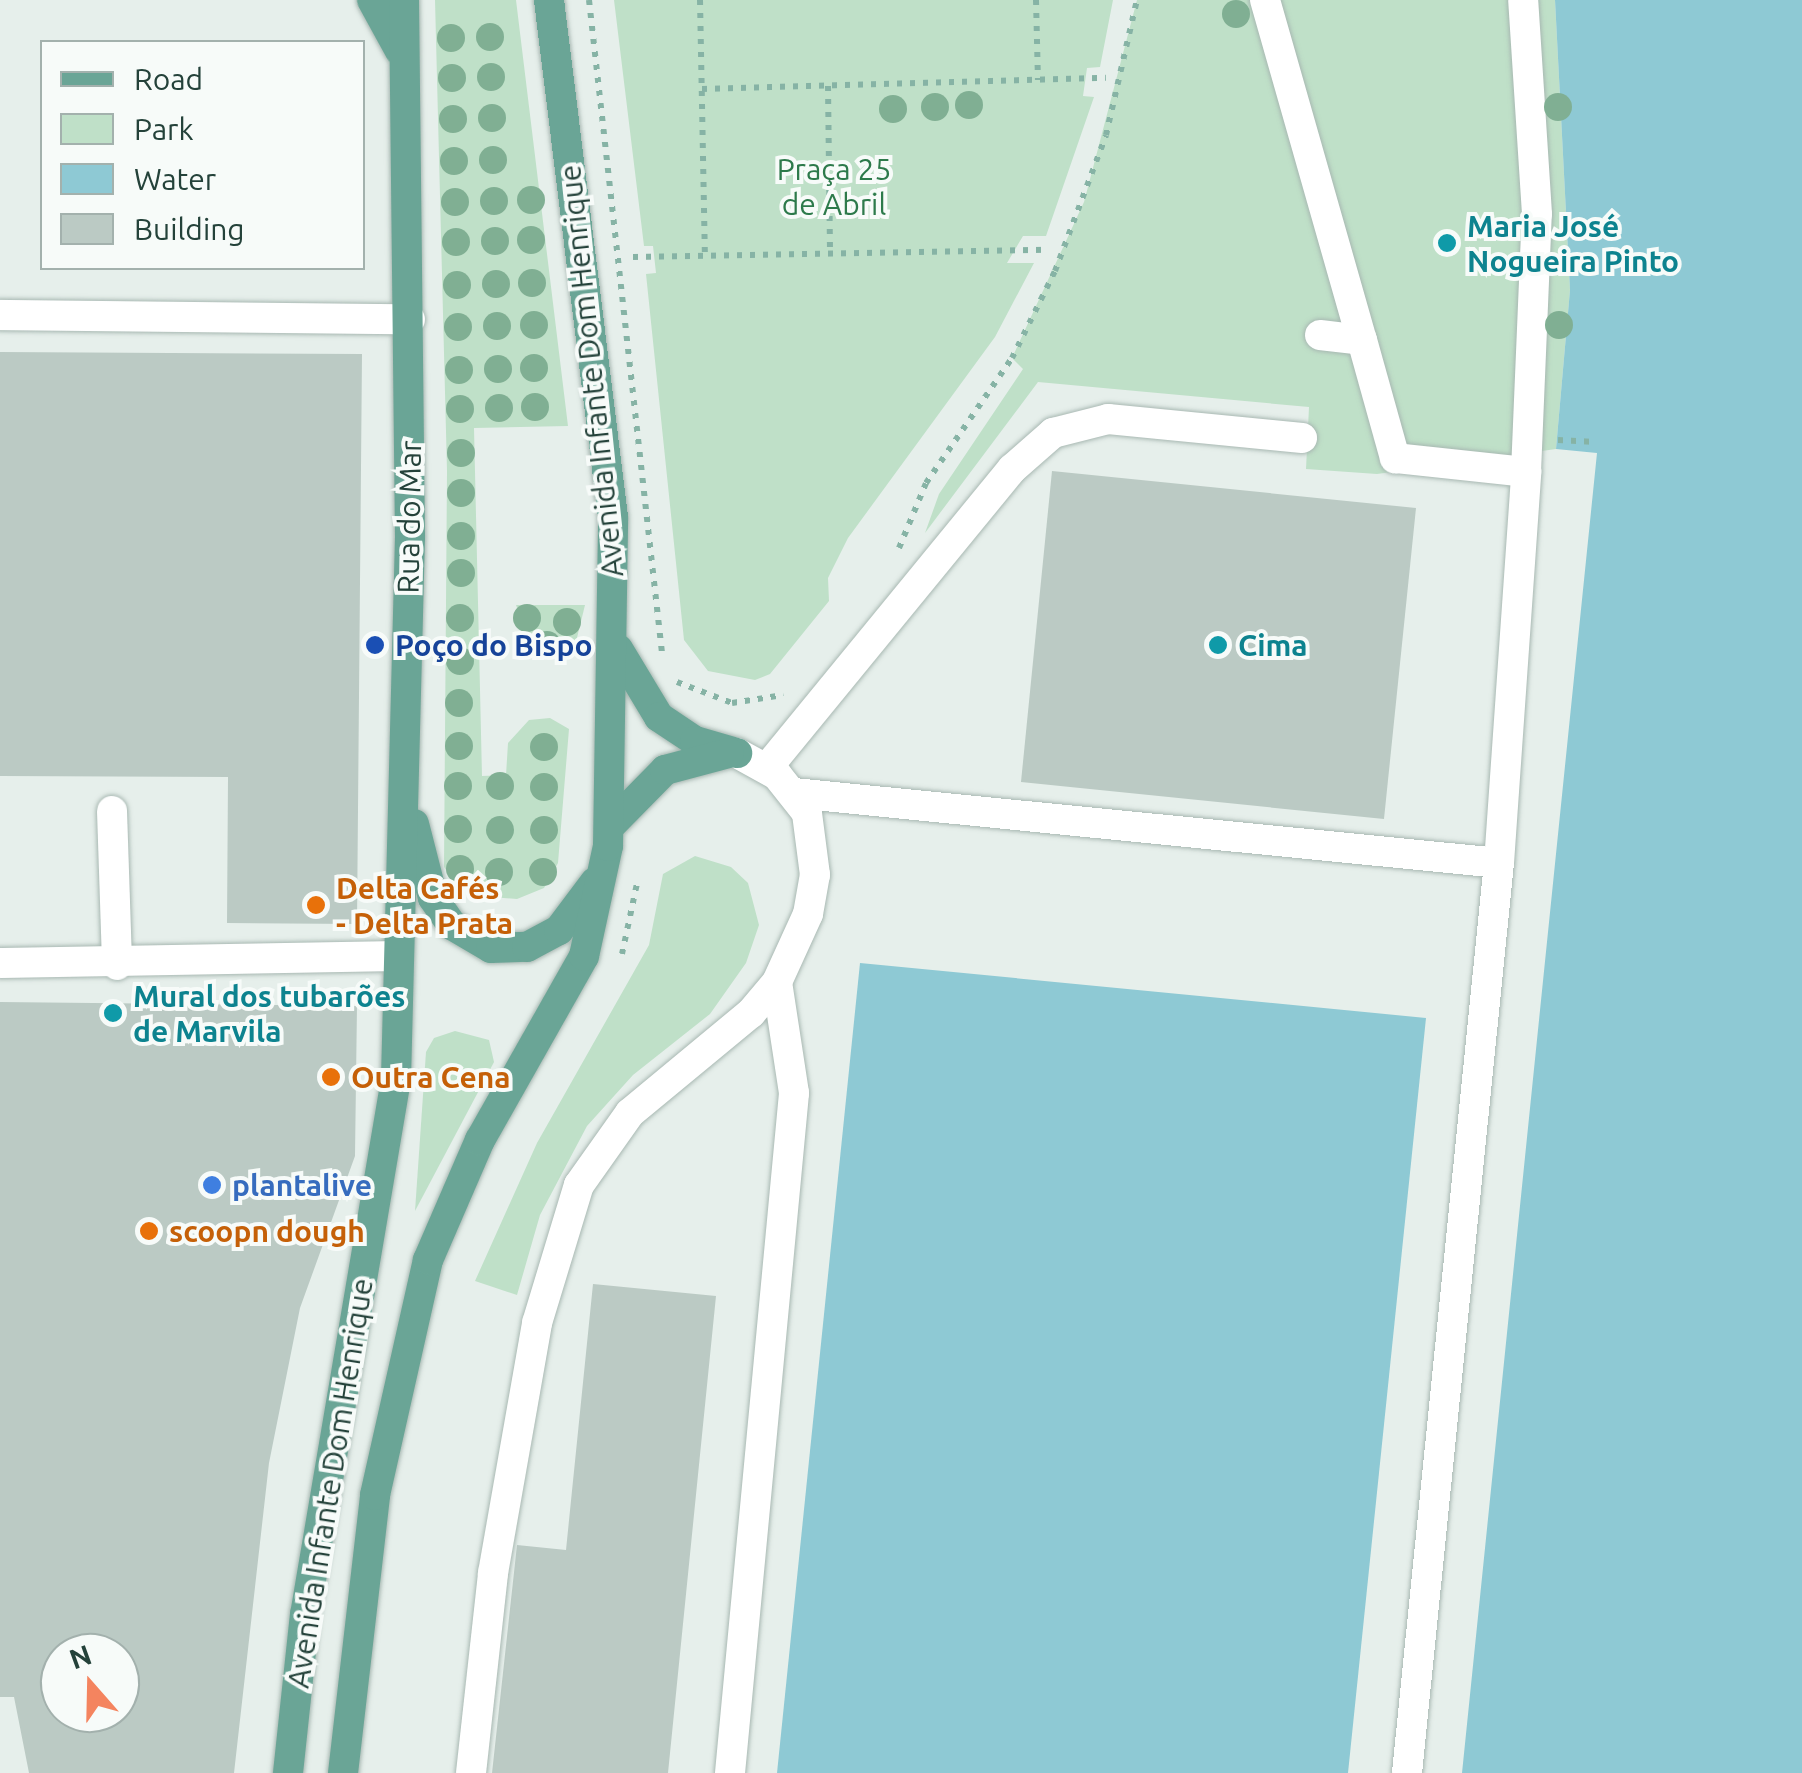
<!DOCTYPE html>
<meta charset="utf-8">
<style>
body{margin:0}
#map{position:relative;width:1802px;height:1773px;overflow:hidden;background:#e6efeb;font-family:Ubuntu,sans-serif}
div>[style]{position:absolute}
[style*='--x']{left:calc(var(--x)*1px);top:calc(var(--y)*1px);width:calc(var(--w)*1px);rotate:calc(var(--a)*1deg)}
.green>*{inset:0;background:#bfe0c8}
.water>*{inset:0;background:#8ec9d4}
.building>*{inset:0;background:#bbcac4}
.path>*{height:6px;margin-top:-3px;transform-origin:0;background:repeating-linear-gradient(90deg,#86b3a5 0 5px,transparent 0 13px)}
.roads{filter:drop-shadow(0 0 2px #a8b8b2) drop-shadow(0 0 2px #a8b8b2)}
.minor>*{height:30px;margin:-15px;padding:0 15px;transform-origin:15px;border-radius:15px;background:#fff}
.major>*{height:30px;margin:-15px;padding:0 15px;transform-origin:15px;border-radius:15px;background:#6aa596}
.trees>*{width:28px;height:28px;margin:-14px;border-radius:50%;background:#80af93}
.dots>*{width:28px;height:28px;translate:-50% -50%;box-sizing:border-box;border:5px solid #f7fbf9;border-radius:50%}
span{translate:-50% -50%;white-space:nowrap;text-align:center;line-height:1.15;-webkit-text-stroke:8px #f7fbf9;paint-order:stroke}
.park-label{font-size:30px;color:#2d7a4b}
.culture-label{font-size:30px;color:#0d838f;font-weight:700}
.left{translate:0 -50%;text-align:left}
.street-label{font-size:30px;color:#24423a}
.transit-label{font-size:30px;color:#164399;font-weight:700}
.food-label{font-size:30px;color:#c56008;font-weight:700}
.shop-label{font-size:30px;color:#366cbe;font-weight:700}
.legend{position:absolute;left:40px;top:40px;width:325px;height:230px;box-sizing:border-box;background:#f7fbf9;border:2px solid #a3b1ad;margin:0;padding:12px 18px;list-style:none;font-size:30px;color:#24423a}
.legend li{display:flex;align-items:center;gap:20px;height:50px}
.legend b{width:50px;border:2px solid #a3b1ad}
.north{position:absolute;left:40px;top:1633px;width:100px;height:100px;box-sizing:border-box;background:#f7fbf9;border:2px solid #a3b1ad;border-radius:50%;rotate:340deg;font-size:28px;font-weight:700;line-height:40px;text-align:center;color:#24423a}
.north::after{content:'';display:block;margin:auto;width:35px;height:45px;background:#f4845f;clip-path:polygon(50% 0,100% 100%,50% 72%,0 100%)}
</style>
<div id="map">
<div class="green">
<i style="clip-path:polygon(435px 0,516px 0,568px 426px,474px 428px,482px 776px,506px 775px,508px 743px,529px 720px,550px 718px,569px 729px,558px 863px,544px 888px,517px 899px,464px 895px,444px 867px,447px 471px)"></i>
<i style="clip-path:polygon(614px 0,1113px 0,1100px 67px,1087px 68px,1083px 96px,1094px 97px,1046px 236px,1023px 236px,1007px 263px,1034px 263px,995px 337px,848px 538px,828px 578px,829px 601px,770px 674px,755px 680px,708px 671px,684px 640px,646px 274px,656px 273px,653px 246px,644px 246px)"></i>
<i style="clip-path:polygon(1137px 0,1555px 0,1570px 290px,1556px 449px,1377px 474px,1306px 469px,1309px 407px,1038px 382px,925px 533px,939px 494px,1023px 369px,1012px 358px,1084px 202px)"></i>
<i style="clip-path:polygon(516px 605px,585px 605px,574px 650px,557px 657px,530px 645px)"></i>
<i style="clip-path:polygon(695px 856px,731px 867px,748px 883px,759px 925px,746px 963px,710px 1014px,633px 1075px,587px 1126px,540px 1215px,517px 1295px,475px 1281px,537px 1143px,649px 945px,663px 874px)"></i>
<i style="clip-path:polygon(455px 1031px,489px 1040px,494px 1062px,415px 1211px,426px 1052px,434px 1038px)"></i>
</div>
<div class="water">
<i style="clip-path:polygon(1555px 0,1802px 0,1802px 1773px,1462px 1773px,1597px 453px,1556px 449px,1570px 290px)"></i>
<i style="clip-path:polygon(860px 963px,1426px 1018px,1348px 1773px,777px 1773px)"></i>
</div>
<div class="building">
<i style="clip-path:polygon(0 352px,362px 354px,357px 924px,227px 923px,228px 777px,0 776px)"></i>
<i style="clip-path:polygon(1052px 471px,1416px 508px,1384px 819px,1021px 782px)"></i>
<i style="clip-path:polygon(evenodd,0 1002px,357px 1006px,355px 1156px,300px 1308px,269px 1463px,234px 1773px,29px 1773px,14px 1697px,0 1697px,0 1002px,60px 1653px,120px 1653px,120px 1713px,60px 1713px,60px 1653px)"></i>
<i style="clip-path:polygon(593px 1284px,716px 1296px,668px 1773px,492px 1773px,517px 1545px,566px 1550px)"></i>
</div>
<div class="path">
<i style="--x:589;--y:0;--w:657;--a:83.62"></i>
<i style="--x:700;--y:0;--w:254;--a:88.9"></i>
<i style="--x:1036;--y:0;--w:80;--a:88.6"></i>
<i style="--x:828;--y:86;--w:166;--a:89.3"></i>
<i style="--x:702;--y:89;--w:404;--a:-1.6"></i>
<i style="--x:633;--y:257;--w:416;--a:-1"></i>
<i style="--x:1558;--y:440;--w:33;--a:3"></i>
<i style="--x:899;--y:548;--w:70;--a:-67.4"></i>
<i style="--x:926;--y:483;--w:152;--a:-55.5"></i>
<i style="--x:1012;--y:358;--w:97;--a:-63.7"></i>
<i style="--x:1055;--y:271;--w:145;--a:-69.4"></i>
<i style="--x:1106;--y:135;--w:139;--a:-77.1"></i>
<i style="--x:677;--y:682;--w:59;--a:20.9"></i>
<i style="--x:732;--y:703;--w:52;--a:-8.9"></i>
<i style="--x:622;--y:954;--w:77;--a:-78"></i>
</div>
<div class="roads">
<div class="minor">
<i style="--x:1265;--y:0;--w:354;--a:74.1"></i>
<i style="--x:0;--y:315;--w:410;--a:0.6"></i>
<i style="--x:1320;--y:335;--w:42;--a:6.8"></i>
<i style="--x:1362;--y:340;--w:123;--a:74.4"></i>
<i style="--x:1395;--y:458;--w:132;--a:6.1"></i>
<i style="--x:768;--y:767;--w:385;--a:-50.7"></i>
<i style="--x:1012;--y:469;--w:55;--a:-41.3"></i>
<i style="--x:1053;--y:433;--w:57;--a:-14.3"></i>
<i style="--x:1108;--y:419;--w:195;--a:5.6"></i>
<i style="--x:794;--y:793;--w:708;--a:5.67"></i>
<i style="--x:112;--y:811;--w:154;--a:88.1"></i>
<i style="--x:0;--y:963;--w:397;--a:-1"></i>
<i style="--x:471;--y:1773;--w:201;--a:-83.7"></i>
<i style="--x:493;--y:1573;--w:254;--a:-80"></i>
<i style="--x:537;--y:1323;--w:144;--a:-73.1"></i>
<i style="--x:579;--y:1185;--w:88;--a:-54.7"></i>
<i style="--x:630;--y:1113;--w:157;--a:-39.6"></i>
<i style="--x:751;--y:1013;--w:40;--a:-50"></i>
<i style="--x:777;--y:982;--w:75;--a:-65.5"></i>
<i style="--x:808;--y:914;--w:40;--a:-80"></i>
<i style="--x:815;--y:875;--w:63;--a:-97.4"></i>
<i style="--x:807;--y:813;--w:48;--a:-128.3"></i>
<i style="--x:777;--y:775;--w:46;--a:-151.2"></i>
<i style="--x:730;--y:1773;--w:683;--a:-84.62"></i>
<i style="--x:794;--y:1093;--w:112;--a:-98.7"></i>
<i style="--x:1407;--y:1773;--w:915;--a:-84.23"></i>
<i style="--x:1499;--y:863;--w:392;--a:-86"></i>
<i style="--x:1526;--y:472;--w:258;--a:-87.6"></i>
<i style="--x:1537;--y:214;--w:214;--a:-93.7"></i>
</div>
<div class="major">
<i style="--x:372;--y:0;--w:58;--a:61.2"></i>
<i style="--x:618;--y:649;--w:79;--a:58.9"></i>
<i style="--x:659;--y:717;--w:43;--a:33.7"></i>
<i style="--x:695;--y:741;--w:44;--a:15.9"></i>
<i style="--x:414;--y:824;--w:76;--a:75.6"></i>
<i style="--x:433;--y:898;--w:33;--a:55"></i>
<i style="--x:452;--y:925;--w:45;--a:30.5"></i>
<i style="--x:491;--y:948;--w:36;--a:-2"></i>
<i style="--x:527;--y:947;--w:36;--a:-28"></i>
<i style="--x:559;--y:930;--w:60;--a:-53.1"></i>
<i style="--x:609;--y:827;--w:80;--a:-45.5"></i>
<i style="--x:665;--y:770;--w:66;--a:-14.9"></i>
<i style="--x:288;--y:1773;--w:159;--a:-83.9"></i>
<i style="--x:305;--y:1615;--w:544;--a:-80.36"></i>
<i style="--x:396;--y:1079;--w:542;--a:-88.52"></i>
<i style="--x:410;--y:537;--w:537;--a:-90.64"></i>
<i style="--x:343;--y:1773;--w:280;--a:-83.4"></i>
<i style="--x:375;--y:1495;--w:241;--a:-77.3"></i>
<i style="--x:428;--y:1260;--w:131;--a:-66.6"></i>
<i style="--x:480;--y:1140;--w:211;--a:-60.5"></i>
<i style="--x:584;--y:956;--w:113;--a:-77.7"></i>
<i style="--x:608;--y:846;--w:329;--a:-89.1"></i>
<i style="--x:613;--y:517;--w:521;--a:-97.06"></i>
</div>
</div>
<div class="trees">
<i style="left:1236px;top:14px"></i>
<i style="left:490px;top:37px"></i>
<i style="left:451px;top:38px"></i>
<i style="left:491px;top:77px"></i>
<i style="left:452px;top:78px"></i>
<i style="left:969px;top:105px"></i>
<i style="left:935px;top:107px"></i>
<i style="left:1558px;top:107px"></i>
<i style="left:893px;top:109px"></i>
<i style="left:492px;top:118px"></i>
<i style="left:453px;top:119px"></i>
<i style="left:493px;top:160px"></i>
<i style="left:454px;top:161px"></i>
<i style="left:531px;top:200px"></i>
<i style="left:494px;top:201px"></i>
<i style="left:455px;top:202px"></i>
<i style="left:531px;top:240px"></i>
<i style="left:495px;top:241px"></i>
<i style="left:456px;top:242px"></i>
<i style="left:532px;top:283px"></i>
<i style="left:496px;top:284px"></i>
<i style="left:457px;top:285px"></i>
<i style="left:534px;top:325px"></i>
<i style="left:1559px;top:325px"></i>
<i style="left:497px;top:326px"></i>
<i style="left:458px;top:327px"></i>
<i style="left:534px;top:368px"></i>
<i style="left:498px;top:369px"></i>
<i style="left:459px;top:370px"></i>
<i style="left:535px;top:407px"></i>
<i style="left:499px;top:408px"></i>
<i style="left:460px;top:409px"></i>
<i style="left:461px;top:453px"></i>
<i style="left:461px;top:493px"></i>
<i style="left:461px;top:536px"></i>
<i style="left:461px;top:573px"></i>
<i style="left:460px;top:618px"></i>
<i style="left:527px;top:618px"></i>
<i style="left:567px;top:622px"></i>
<i style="left:547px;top:645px"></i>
<i style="left:460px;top:661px"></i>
<i style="left:459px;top:703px"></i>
<i style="left:459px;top:746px"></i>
<i style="left:544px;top:747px"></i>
<i style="left:458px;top:786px"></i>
<i style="left:500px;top:786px"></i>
<i style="left:544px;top:787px"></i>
<i style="left:458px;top:829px"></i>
<i style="left:500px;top:830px"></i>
<i style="left:544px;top:830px"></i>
<i style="left:460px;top:869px"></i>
<i style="left:499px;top:872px"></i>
<i style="left:543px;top:872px"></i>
</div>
<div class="dots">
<i style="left:1447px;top:243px;background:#0f9aa8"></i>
<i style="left:375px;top:645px;background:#1a4fb4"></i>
<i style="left:1218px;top:645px;background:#0f9aa8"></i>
<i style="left:316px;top:905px;background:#e8710a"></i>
<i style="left:113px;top:1013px;background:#0f9aa8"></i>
<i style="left:331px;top:1077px;background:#e8710a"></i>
<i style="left:212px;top:1185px;background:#3f7fe0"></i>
<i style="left:149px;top:1231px;background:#e8710a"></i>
</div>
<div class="park-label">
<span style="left:834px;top:186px">Praça 25<br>de Abril</span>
</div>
<div class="culture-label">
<span class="left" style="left:1467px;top:243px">Maria José<br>Nogueira Pinto</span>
<span class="left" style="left:1238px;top:645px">Cima</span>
<span class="left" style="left:133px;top:1013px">Mural dos tubarões<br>de Marvila</span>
</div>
<div class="street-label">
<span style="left:591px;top:371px;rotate:-96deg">Avenida Infante Dom Henrique</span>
<span style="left:409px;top:517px;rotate:-89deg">Rua do Mar</span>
<span style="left:330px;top:1483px;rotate:-81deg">Avenida Infante Dom Henrique</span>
</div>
<div class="transit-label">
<span class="left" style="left:395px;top:645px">Poço do Bispo</span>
</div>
<div class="food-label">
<span class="left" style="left:336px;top:905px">Delta Cafés<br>- Delta Prata</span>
<span class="left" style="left:351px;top:1077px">Outra Cena</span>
<span class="left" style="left:169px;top:1231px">scoopn dough</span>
</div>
<div class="shop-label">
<span class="left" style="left:232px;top:1185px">plantalive</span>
</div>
<ul class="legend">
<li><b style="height:12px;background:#6aa596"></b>Road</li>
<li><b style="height:28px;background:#bfe0c8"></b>Park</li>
<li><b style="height:28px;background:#8ec9d4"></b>Water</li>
<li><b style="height:28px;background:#bbcac4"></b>Building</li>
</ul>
<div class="north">N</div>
</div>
